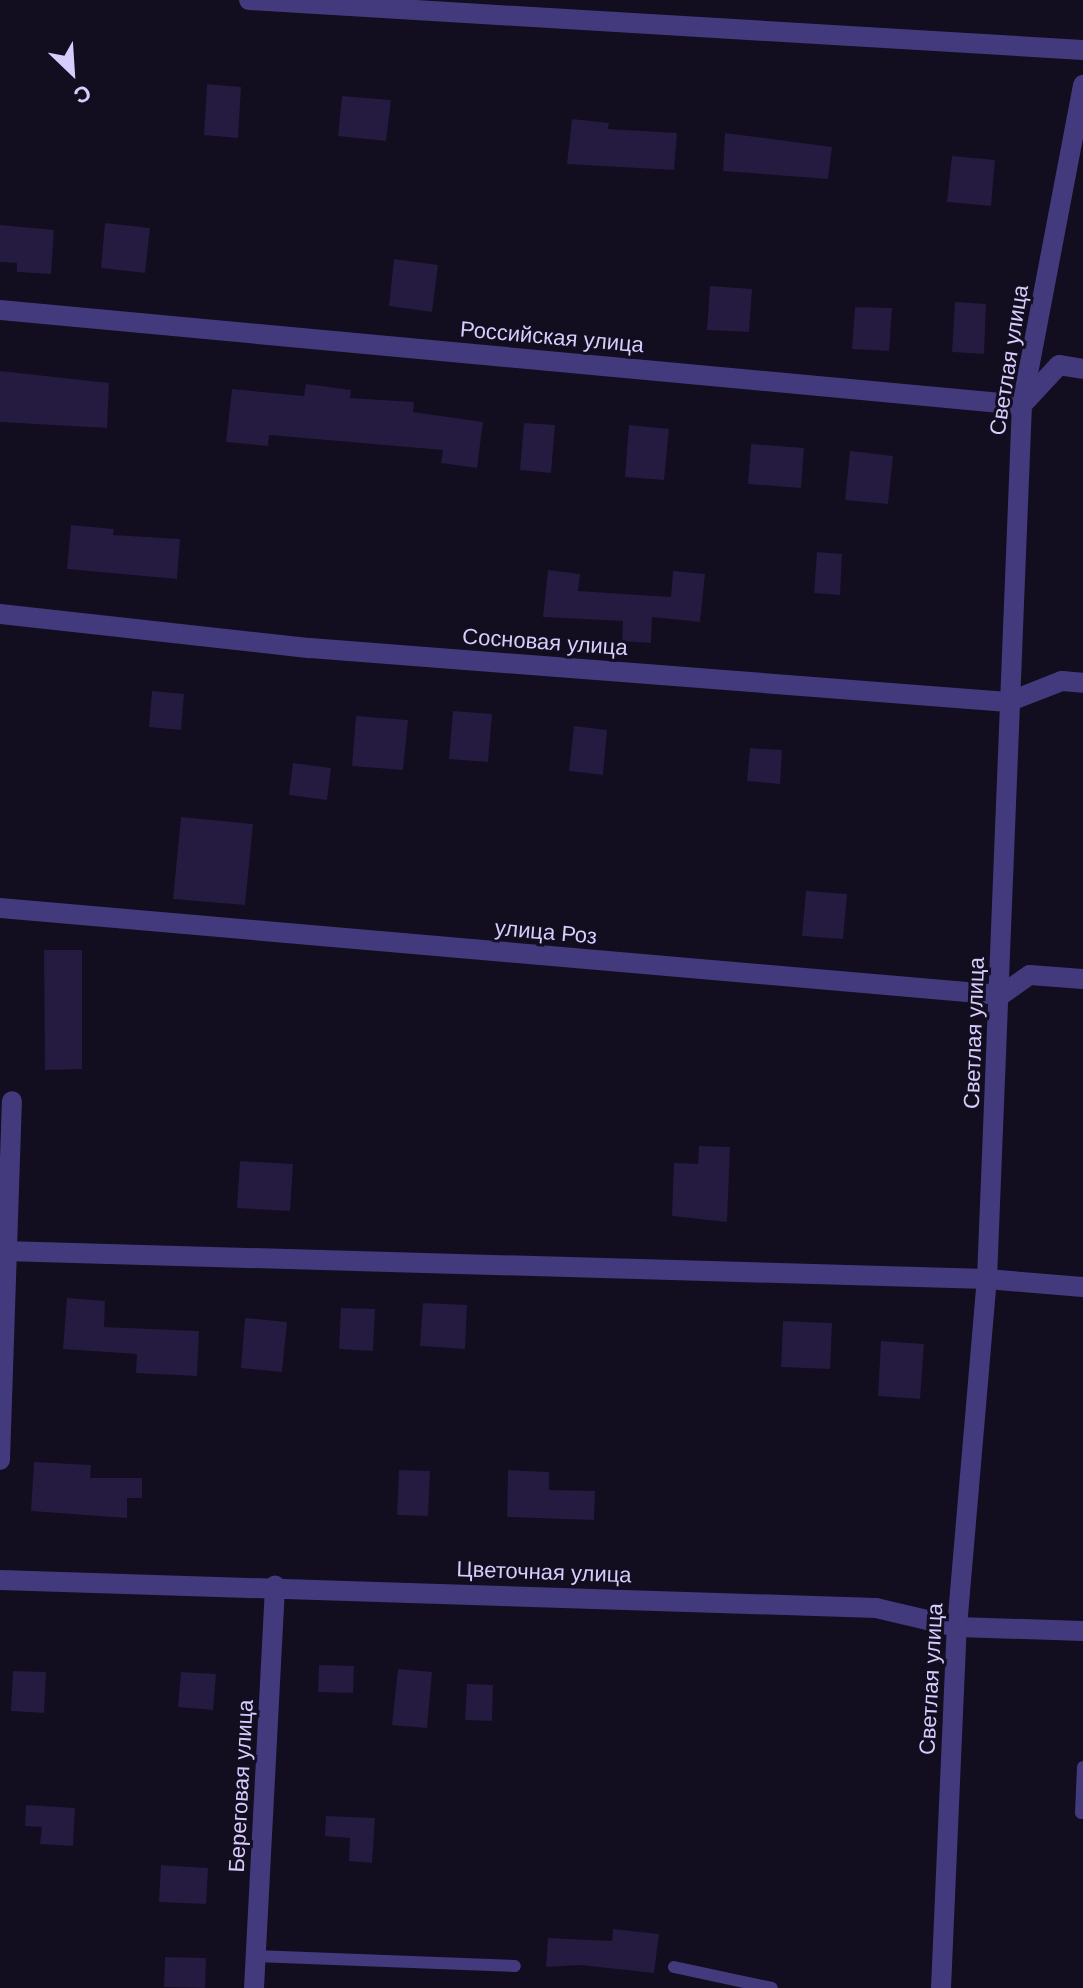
<!DOCTYPE html>
<meta charset="utf-8">
<style>
body{margin:0}
#map{position:relative;width:1083px;height:1988px;overflow:hidden;background:#120d1f;font-family:Helvetica,sans-serif}
div>[style]{position:absolute}
[style*='--x']{left:calc(var(--x)*1px);top:calc(var(--y)*1px);width:calc(var(--w)*1px);rotate:calc(var(--a)*1deg)}
.building>*{inset:0;background:#251a3f}
.lane>*{height:12px;margin:-6px;padding:0 6px;transform-origin:6px;border-radius:6px;background:#423a7c}
.street>*{height:20px;margin:-10px;padding:0 10px;transform-origin:10px;border-radius:10px;background:#423a7c}
span{translate:-50% -50%;white-space:nowrap;text-align:center;line-height:1.15;-webkit-text-stroke:6px #120d1f;paint-order:stroke}
.street-label{font-size:22px;color:#d6cdfd}
.north{position:absolute;left:32px;top:32px;width:80px;height:80px;-webkit-text-stroke:6px #120d1f;paint-order:stroke;rotate:155deg;font-size:22px;font-weight:700;line-height:32px;text-align:center;color:#d6cdfd}
.north::after{content:'';display:block;margin:auto;width:28px;height:36px;background:#d6cdfd;clip-path:polygon(50% 0,100% 100%,50% 72%,0 100%)}
</style>
<div id="map">
<div class="building">
<i style="clip-path:polygon(207px 84px,241px 87px,238px 138px,204px 135px)"></i>
<i style="clip-path:polygon(342px 96px,391px 100px,386px 141px,338px 136px)"></i>
<i style="clip-path:polygon(572px 119px,609px 123px,608px 129px,677px 133px,674px 170px,567px 164px)"></i>
<i style="clip-path:polygon(725px 133px,832px 147px,828px 179px,723px 171px)"></i>
<i style="clip-path:polygon(952px 156px,995px 160px,991px 206px,947px 202px)"></i>
<i style="clip-path:polygon(105px 223px,150px 228px,145px 273px,101px 268px)"></i>
<i style="clip-path:polygon(0 225px,54px 230px,51px 274px,17px 272px,17px 263px,0 262px)"></i>
<i style="clip-path:polygon(394px 259px,438px 265px,432px 312px,389px 306px)"></i>
<i style="clip-path:polygon(710px 286px,752px 289px,749px 332px,707px 330px)"></i>
<i style="clip-path:polygon(955px 302px,986px 304px,984px 354px,952px 352px)"></i>
<i style="clip-path:polygon(855px 307px,892px 308px,889px 351px,852px 349px)"></i>
<i style="clip-path:polygon(0 371px,109px 383px,107px 428px,0 422px)"></i>
<i style="clip-path:polygon(306px 384px,351px 390px,350px 398px,414px 402px,413px 412px,483px 422px,477px 468px,441px 463px,443px 450px,269px 435px,268px 446px,226px 442px,232px 389px,304px 396px)"></i>
<i style="clip-path:polygon(524px 423px,555px 425px,551px 473px,520px 470px)"></i>
<i style="clip-path:polygon(629px 425px,669px 429px,664px 480px,625px 477px)"></i>
<i style="clip-path:polygon(751px 444px,804px 448px,801px 488px,748px 484px)"></i>
<i style="clip-path:polygon(850px 451px,893px 456px,888px 504px,845px 500px)"></i>
<i style="clip-path:polygon(71px 525px,114px 529px,113px 535px,180px 539px,177px 579px,67px 569px)"></i>
<i style="clip-path:polygon(817px 552px,842px 554px,840px 595px,814px 593px)"></i>
<i style="clip-path:polygon(548px 570px,580px 574px,578px 591px,671px 597px,673px 571px,705px 574px,700px 622px,652px 617px,651px 643px,622px 641px,623px 621px,543px 617px)"></i>
<i style="clip-path:polygon(152px 691px,184px 694px,181px 730px,149px 727px)"></i>
<i style="clip-path:polygon(453px 711px,492px 714px,488px 762px,449px 759px)"></i>
<i style="clip-path:polygon(356px 716px,408px 720px,403px 770px,352px 766px)"></i>
<i style="clip-path:polygon(574px 726px,607px 730px,603px 775px,569px 771px)"></i>
<i style="clip-path:polygon(750px 748px,782px 750px,780px 784px,747px 781px)"></i>
<i style="clip-path:polygon(293px 763px,331px 768px,327px 800px,289px 795px)"></i>
<i style="clip-path:polygon(181px 817px,253px 824px,245px 905px,173px 899px)"></i>
<i style="clip-path:polygon(806px 891px,847px 894px,843px 939px,802px 936px)"></i>
<i style="clip-path:polygon(44px 950px,82px 950px,82px 1069px,45px 1070px)"></i>
<i style="clip-path:polygon(699px 1146px,730px 1147px,727px 1222px,672px 1216px,674px 1163px,698px 1164px)"></i>
<i style="clip-path:polygon(240px 1161px,293px 1164px,290px 1211px,237px 1208px)"></i>
<i style="clip-path:polygon(67px 1298px,105px 1301px,104px 1327px,199px 1331px,197px 1376px,136px 1373px,137px 1354px,63px 1349px)"></i>
<i style="clip-path:polygon(423px 1303px,467px 1305px,465px 1349px,420px 1346px)"></i>
<i style="clip-path:polygon(341px 1308px,375px 1309px,373px 1351px,339px 1349px)"></i>
<i style="clip-path:polygon(245px 1318px,287px 1322px,282px 1372px,241px 1368px)"></i>
<i style="clip-path:polygon(783px 1321px,832px 1323px,830px 1369px,781px 1367px)"></i>
<i style="clip-path:polygon(881px 1341px,924px 1344px,920px 1399px,878px 1396px)"></i>
<i style="clip-path:polygon(34px 1462px,91px 1465px,90px 1478px,142px 1478px,142px 1498px,127px 1498px,127px 1518px,31px 1511px)"></i>
<i style="clip-path:polygon(399px 1470px,430px 1471px,428px 1516px,397px 1515px)"></i>
<i style="clip-path:polygon(508px 1470px,549px 1472px,549px 1490px,595px 1491px,594px 1520px,507px 1517px)"></i>
<i style="clip-path:polygon(319px 1665px,354px 1666px,353px 1693px,318px 1692px)"></i>
<i style="clip-path:polygon(398px 1669px,432px 1672px,427px 1728px,392px 1725px)"></i>
<i style="clip-path:polygon(13px 1671px,46px 1672px,44px 1713px,11px 1711px)"></i>
<i style="clip-path:polygon(181px 1672px,216px 1674px,213px 1710px,178px 1707px)"></i>
<i style="clip-path:polygon(467px 1684px,493px 1685px,492px 1721px,465px 1720px)"></i>
<i style="clip-path:polygon(26px 1805px,75px 1808px,73px 1846px,40px 1844px,42px 1827px,25px 1826px)"></i>
<i style="clip-path:polygon(326px 1816px,375px 1818px,372px 1863px,349px 1861px,350px 1838px,325px 1836px)"></i>
<i style="clip-path:polygon(161px 1865px,208px 1868px,206px 1904px,159px 1902px)"></i>
<i style="clip-path:polygon(613px 1929px,659px 1934px,654px 1973px,580px 1965px,546px 1967px,548px 1938px,612px 1941px)"></i>
<i style="clip-path:polygon(165px 1957px,206px 1958px,205px 1988px,164px 1987px)"></i>
</div>
<div class="lane">
<i style="--x:1081;--y:1813;--w:46;--a:-87.5"></i>
<i style="--x:255;--y:1956;--w:260;--a:2.2"></i>
<i style="--x:674;--y:1967;--w:100;--a:12.1"></i>
</div>
<div class="street">
<i style="--x:249;--y:0;--w:835;--a:3.43"></i>
<i style="--x:0;--y:310;--w:1026;--a:5.31"></i>
<i style="--x:1022;--y:405;--w:54;--a:-47.2"></i>
<i style="--x:1059;--y:365;--w:24;--a:9"></i>
<i style="--x:0;--y:614;--w:312;--a:6.3"></i>
<i style="--x:310;--y:648;--w:700;--a:4.42"></i>
<i style="--x:1008;--y:702;--w:58;--a:-21.3"></i>
<i style="--x:1062;--y:681;--w:21;--a:5"></i>
<i style="--x:0;--y:908;--w:1005;--a:4.97"></i>
<i style="--x:1001;--y:995;--w:35;--a:-35"></i>
<i style="--x:1030;--y:975;--w:53;--a:4.3"></i>
<i style="--x:4;--y:1251;--w:983;--a:1.63"></i>
<i style="--x:987;--y:1279;--w:96;--a:4.8"></i>
<i style="--x:0;--y:1460;--w:359;--a:-88.1"></i>
<i style="--x:0;--y:1580;--w:876;--a:1.83"></i>
<i style="--x:876;--y:1608;--w:83;--a:13.2"></i>
<i style="--x:957;--y:1627;--w:126;--a:1.8"></i>
<i style="--x:254;--y:1988;--w:403;--a:-87"></i>
<i style="--x:941;--y:1988;--w:361;--a:-87.5"></i>
<i style="--x:957;--y:1627;--w:349;--a:-85.1"></i>
<i style="--x:987;--y:1279;--w:875;--a:-87.71"></i>
<i style="--x:1022;--y:405;--w:326;--a:-79.2"></i>
</div>
<div class="street-label">
<span style="left:552px;top:337px;rotate:5deg">Российская улица</span>
<span style="left:1009px;top:360px;rotate:-81deg">Светлая улица</span>
<span style="left:545px;top:642px;rotate:4deg">Сосновая улица</span>
<span style="left:546px;top:932px;rotate:5deg">улица Роз</span>
<span style="left:974px;top:1033px;rotate:-88deg">Светлая улица</span>
<span style="left:544px;top:1572px;rotate:2deg">Цветочная улица</span>
<span style="left:931px;top:1679px;rotate:-87deg">Светлая улица</span>
<span style="left:241px;top:1786px;rotate:-87deg">Береговая улица</span>
</div>
<div class="north">С</div>
</div>
